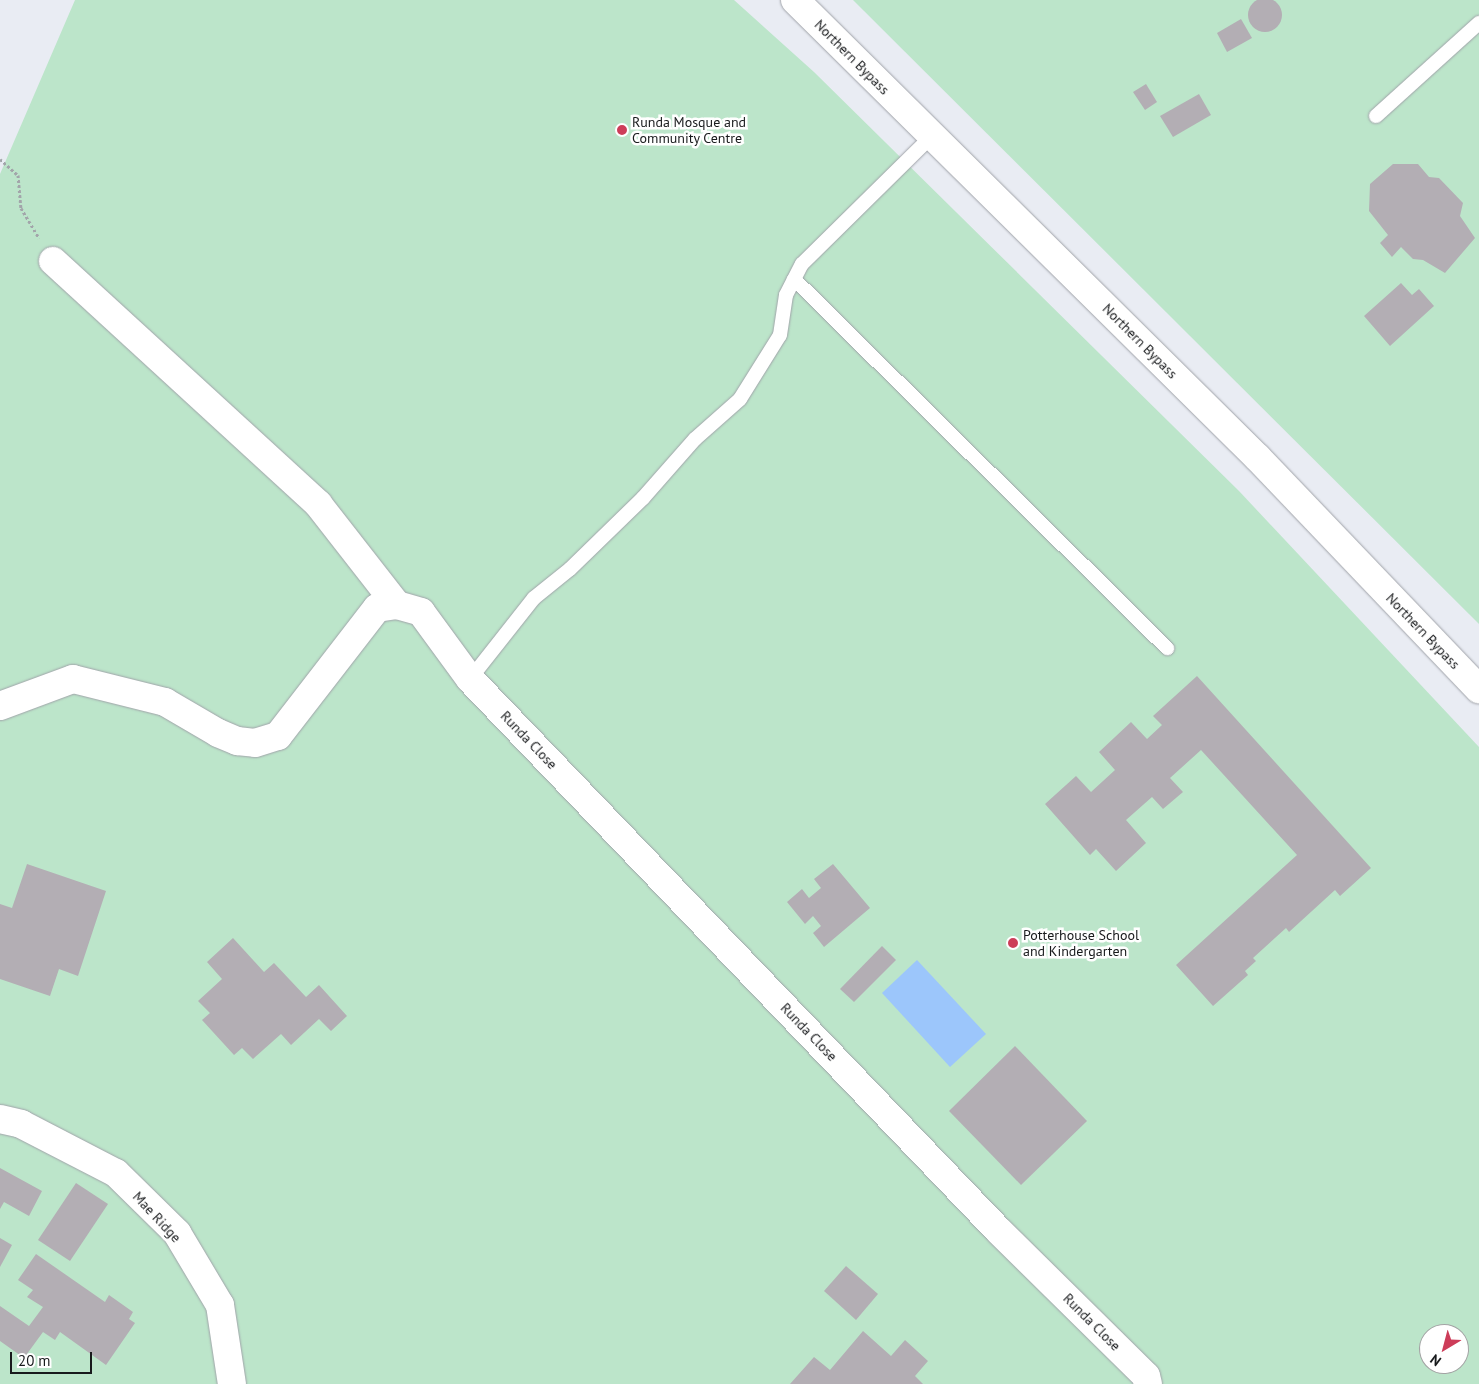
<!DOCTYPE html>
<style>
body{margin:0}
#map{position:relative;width:1479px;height:1384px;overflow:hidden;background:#e9ecf3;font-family:"PT Sans",sans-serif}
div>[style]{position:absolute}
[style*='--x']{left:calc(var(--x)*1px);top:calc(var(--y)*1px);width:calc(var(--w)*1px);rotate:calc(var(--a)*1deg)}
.green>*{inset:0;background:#bce5ca}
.water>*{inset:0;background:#9cc6fb}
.building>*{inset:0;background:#b3aeb4}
.round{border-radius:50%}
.path>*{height:3px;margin-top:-1.5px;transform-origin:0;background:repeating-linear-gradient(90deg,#a2a5aa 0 2.5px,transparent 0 5px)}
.roads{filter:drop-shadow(0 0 1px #a0a3a9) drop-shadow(0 0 1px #a0a3a9)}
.service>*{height:14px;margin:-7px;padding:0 7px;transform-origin:7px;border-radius:7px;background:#fff}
.minor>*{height:28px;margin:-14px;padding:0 14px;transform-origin:14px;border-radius:14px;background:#fff}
.primary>*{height:28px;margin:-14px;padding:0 14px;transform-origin:14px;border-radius:14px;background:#fff}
.dots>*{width:14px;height:14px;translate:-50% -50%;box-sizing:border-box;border:2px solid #fff;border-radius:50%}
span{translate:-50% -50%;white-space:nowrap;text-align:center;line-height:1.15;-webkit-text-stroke:5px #fff;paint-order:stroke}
.street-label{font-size:14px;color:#181a1c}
.poi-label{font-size:14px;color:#181a1c}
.left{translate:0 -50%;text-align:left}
.north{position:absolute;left:1419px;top:1324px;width:50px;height:50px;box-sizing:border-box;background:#fff;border:1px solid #a3a3a4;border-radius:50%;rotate:217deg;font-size:14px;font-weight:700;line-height:20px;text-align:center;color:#181a1c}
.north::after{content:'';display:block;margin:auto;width:18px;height:22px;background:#cd3d59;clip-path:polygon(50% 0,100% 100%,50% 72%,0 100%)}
.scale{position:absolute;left:10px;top:1352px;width:82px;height:22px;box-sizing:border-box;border:2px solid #181a1c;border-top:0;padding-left:6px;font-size:15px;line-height:18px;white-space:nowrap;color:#181a1c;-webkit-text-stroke:4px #fff;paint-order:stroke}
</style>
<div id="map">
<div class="green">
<i style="clip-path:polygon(evenodd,75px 0,734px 0,814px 72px,1239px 491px,1479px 747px,1479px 1384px,0 1384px,0 174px,75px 0,1429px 1334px,1459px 1334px,1459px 1364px,1429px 1364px,1429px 1334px)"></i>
<i style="clip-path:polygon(853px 0,1479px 0,1479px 624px)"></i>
</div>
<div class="water">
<i style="clip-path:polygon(917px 960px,986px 1034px,950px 1067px,882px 993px)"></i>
</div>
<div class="building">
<i class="round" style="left:1248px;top:-2px;width:34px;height:34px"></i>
<i style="clip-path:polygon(1241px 19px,1252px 38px,1227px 52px,1217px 33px)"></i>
<i style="clip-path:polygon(1146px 84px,1157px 102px,1145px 110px,1133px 92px)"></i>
<i style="clip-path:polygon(1199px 94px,1211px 115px,1173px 137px,1160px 116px)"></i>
<i style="clip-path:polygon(1393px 164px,1418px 164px,1429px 177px,1439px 178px,1463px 203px,1460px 216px,1475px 238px,1445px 273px,1423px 260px,1413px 259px,1401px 247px,1392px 257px,1380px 243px,1388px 235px,1369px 211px,1370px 184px)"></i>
<i style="clip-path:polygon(1401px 283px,1412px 295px,1419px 289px,1434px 306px,1390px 346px,1364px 316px)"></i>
<i style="clip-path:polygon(1197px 676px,1371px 868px,1340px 896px,1335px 890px,1289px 932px,1286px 928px,1253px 958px,1256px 961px,1245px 971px,1248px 975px,1213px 1006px,1176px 965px,1297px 855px,1201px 750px,1170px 778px,1183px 792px,1163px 809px,1152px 797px,1126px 820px,1146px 843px,1116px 871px,1096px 849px,1090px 855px,1045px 804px,1076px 776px,1091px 792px,1115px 770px,1099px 752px,1131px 722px,1147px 739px,1162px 725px,1153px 716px)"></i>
<i style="clip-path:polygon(27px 864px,106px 891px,78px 976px,59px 969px,50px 996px,0 979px,0 904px,12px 908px)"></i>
<i style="clip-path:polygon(833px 864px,870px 908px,824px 947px,813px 933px,821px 926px,813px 916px,805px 924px,787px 902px,802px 889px,809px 898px,821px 888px,814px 879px)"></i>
<i style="clip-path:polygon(233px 938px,264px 972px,274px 963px,306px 997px,319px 985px,347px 1016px,331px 1031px,319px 1019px,291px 1045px,281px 1034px,253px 1059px,242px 1048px,234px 1055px,202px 1020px,210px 1013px,198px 1001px,222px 979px,207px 962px)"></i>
<i style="clip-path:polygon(882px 946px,896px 960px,854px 1002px,840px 989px)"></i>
<i style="clip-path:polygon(1015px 1046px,1087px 1121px,1021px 1185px,949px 1111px)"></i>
<i style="clip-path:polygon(0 1168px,42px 1191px,29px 1216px,4px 1202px,0 1209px)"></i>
<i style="clip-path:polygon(76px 1183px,108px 1204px,70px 1261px,38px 1240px)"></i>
<i style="clip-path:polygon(0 1238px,12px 1245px,0 1267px)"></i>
<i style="clip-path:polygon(36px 1254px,105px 1302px,109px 1295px,133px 1312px,129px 1319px,135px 1323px,106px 1365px,60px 1332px,55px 1340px,43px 1332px,24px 1358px,0 1341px,0 1306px,29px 1326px,43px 1307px,27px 1297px,33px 1290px,18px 1280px)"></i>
<i style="clip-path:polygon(846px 1266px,878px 1294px,856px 1320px,824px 1291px)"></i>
<i style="clip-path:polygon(863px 1331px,891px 1356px,905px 1340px,928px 1361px,915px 1376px,923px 1384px,790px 1384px,814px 1357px,830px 1370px)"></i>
</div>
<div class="path">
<i style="--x:0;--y:159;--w:24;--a:42"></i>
<i style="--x:18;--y:175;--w:33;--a:85"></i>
<i style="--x:21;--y:208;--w:35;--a:59"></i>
</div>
<div class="roads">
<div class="service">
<i style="--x:1376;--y:116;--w:139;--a:-42.1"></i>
<i style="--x:794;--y:279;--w:525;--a:44.69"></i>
<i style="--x:470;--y:679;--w:103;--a:-51.7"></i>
<i style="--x:534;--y:598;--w:46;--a:-38.9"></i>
<i style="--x:570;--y:569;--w:102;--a:-44.2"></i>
<i style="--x:643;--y:498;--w:79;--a:-48.6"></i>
<i style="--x:695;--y:439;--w:60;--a:-41.6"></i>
<i style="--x:740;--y:399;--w:75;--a:-58"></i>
<i style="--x:780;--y:335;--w:40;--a:-81.5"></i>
<i style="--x:786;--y:295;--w:35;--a:-63"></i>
<i style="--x:802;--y:264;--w:182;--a:-44.6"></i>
</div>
<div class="minor">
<i style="--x:53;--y:261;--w:360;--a:42.5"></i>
<i style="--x:318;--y:504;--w:128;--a:52"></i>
<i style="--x:0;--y:706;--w:78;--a:-20.3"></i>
<i style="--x:73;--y:679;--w:95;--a:14"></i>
<i style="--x:165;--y:702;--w:61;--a:30.3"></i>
<i style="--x:218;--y:733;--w:21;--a:23"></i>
<i style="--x:237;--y:741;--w:18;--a:6"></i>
<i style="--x:255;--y:743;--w:24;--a:-17"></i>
<i style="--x:278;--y:736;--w:162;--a:-52.3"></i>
<i style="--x:377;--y:608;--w:20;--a:-9"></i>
<i style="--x:397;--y:605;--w:25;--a:16"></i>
<i style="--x:421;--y:612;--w:83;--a:53.8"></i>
<i style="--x:470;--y:679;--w:765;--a:46.22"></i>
<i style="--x:999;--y:1231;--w:206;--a:44.6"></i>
<i style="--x:1146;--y:1376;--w:8;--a:76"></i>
<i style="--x:0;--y:1119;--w:22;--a:13"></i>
<i style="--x:21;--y:1124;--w:107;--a:27.3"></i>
<i style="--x:116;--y:1173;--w:86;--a:44.5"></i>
<i style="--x:177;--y:1233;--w:84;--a:59.2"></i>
<i style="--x:220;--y:1305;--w:80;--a:81.4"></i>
</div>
<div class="primary">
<i style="--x:795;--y:0;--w:651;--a:44.69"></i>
<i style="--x:1258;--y:458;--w:320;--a:46.3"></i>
</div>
</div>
<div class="dots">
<i style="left:622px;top:130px;background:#cd3d59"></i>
<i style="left:1013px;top:943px;background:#cd3d59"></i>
</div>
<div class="street-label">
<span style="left:852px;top:57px;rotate:45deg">Northern Bypass</span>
<span style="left:1140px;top:341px;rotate:45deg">Northern Bypass</span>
<span style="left:1423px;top:631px;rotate:46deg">Northern Bypass</span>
<span style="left:529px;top:740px;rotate:46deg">Runda Close</span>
<span style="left:809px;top:1032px;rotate:46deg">Runda Close</span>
<span style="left:157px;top:1217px;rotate:47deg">Mae Ridge</span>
<span style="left:1092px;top:1322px;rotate:45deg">Runda Close</span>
</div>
<div class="poi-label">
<span class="left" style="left:632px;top:130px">Runda Mosque and<br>Community Centre</span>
<span class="left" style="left:1023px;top:943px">Potterhouse School<br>and Kindergarten</span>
</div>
<div class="north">N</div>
<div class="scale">20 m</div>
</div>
